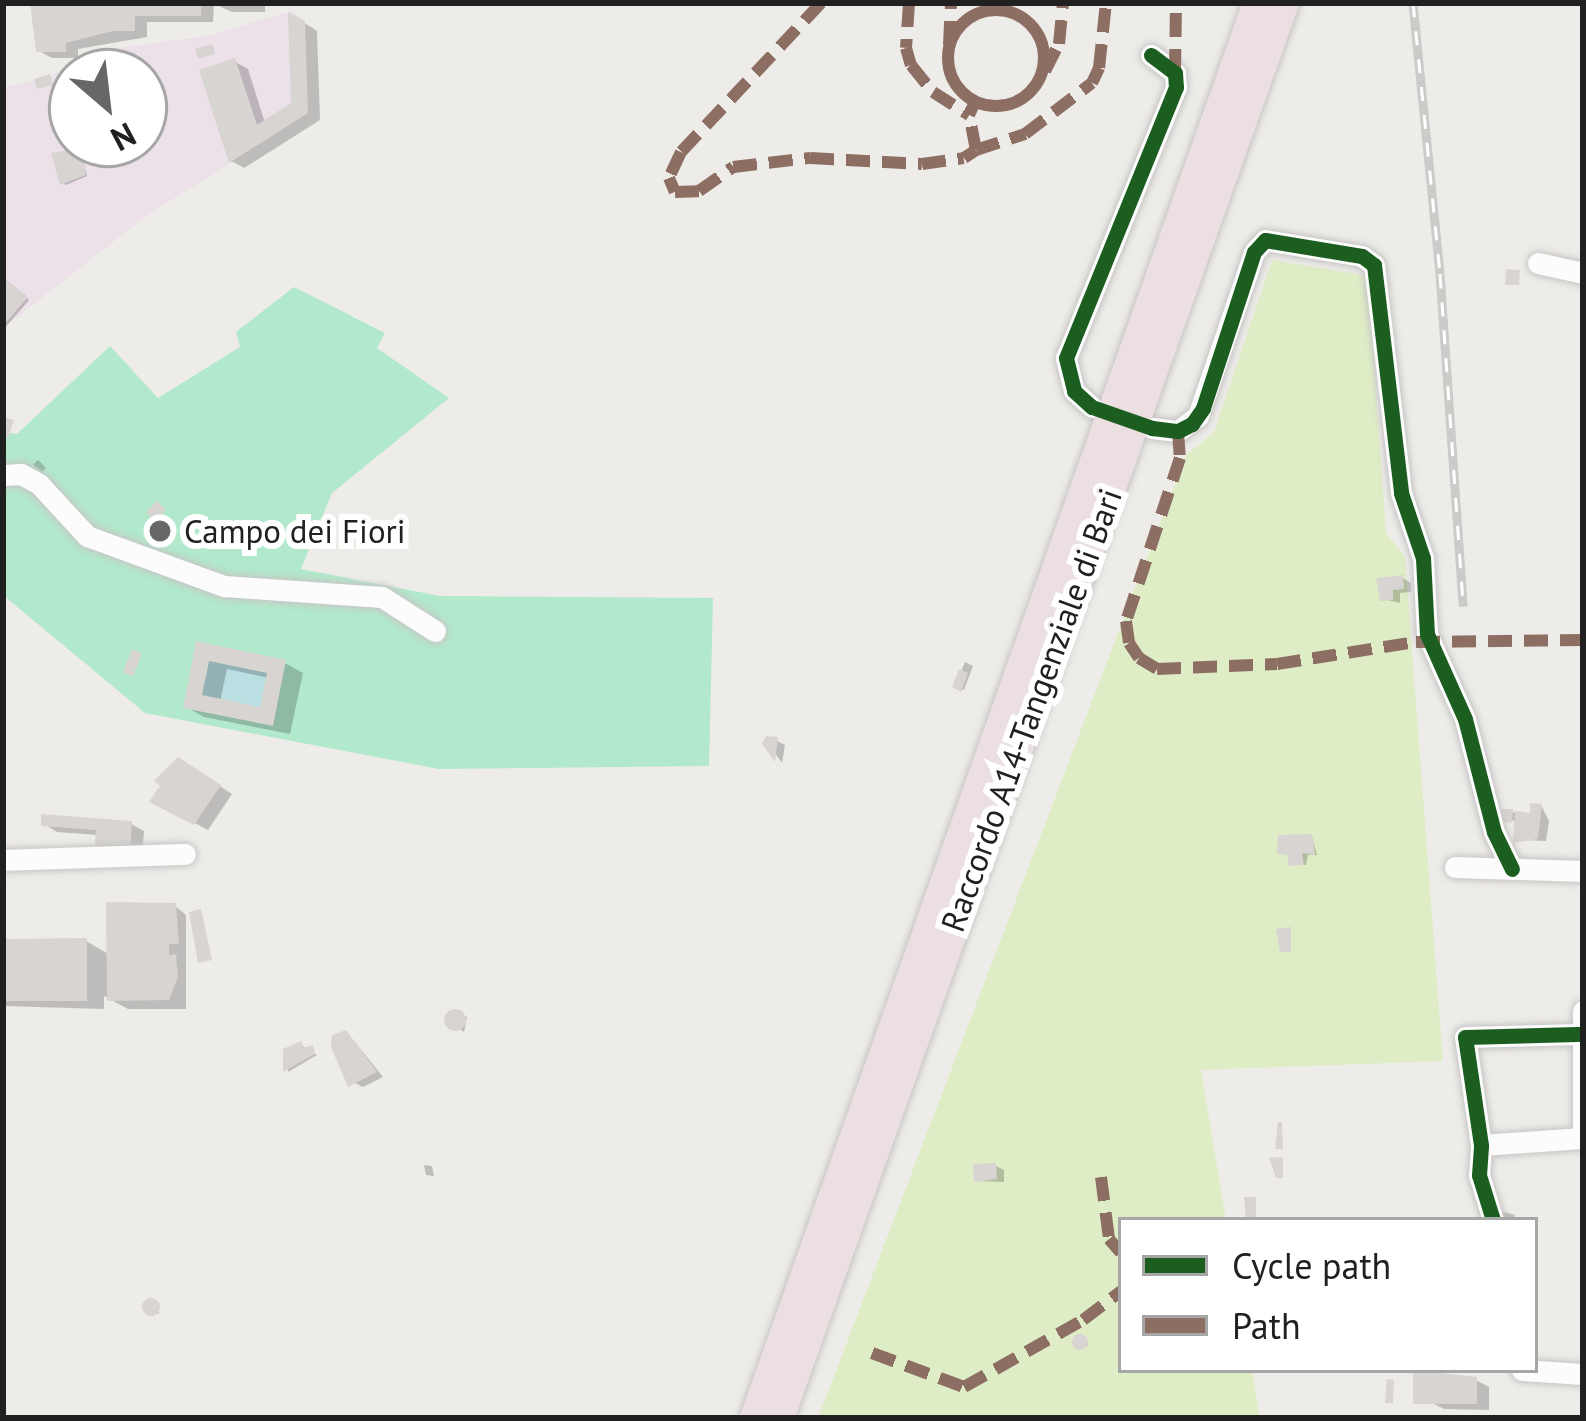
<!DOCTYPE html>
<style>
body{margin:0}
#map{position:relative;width:1586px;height:1421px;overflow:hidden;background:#eeece9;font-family:"PT Sans",sans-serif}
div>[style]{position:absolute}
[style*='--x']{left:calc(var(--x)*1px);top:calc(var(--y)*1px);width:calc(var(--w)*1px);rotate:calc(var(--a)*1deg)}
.industrial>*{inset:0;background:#ece0e9}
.grass>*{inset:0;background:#dfedc6}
.pitch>*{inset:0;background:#b2e8cb}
.water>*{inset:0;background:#badfe3}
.shadow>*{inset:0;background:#0003}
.building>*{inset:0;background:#d7d4d1}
.round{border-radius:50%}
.roads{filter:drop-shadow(0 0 3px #c7c6c5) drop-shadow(0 0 3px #c7c6c5)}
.minor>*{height:21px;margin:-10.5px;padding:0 10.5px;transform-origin:10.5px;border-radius:10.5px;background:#fcfcfc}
.highway>*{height:30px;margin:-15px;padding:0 15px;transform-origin:15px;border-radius:15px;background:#ebdfe2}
.rail>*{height:9px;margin-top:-4.5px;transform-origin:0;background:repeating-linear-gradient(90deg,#fff 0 14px,#cbcbca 0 28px);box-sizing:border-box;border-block:3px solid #cbcbca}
.quiet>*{height:12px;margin-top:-6px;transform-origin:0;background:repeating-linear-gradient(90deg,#8d6e63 0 24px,transparent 0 36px)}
.quiet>.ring{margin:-6px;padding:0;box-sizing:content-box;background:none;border:12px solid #8d6e63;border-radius:50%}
.cycleway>*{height:15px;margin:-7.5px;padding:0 7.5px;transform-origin:7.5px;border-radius:7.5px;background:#1b5e20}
.dots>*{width:33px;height:33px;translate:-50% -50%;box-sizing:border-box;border:6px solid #fff;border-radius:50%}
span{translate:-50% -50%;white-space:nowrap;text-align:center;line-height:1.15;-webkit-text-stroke:12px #fff;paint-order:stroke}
.poi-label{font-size:33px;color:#202020}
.left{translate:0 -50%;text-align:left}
.street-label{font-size:33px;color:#202020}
.frame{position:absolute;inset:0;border:6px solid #202020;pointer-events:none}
.legend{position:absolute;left:1118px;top:1217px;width:420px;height:156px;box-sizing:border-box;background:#fff;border:3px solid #a6a6a6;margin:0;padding:15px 21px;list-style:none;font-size:36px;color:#202020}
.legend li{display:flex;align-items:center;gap:24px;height:60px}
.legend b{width:60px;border:3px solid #a6a6a6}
.north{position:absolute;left:48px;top:48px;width:120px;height:120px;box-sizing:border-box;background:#fff;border:3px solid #a6a6a6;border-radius:50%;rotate:152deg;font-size:33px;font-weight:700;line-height:48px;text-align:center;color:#202020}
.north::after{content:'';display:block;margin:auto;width:42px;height:54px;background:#686766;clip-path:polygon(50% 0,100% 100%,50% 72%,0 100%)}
</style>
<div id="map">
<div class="industrial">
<i style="clip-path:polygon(evenodd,291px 11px,305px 21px,308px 113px,145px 217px,3px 328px,3px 87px,48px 78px,93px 51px,208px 36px,291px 11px,72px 72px,144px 72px,144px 144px,72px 144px,72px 72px)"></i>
</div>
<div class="grass">
<i style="clip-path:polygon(1272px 260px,1368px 276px,1386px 533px,1405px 557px,1443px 1061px,1201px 1070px,1226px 1220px,1121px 1220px,1121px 1370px,1252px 1370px,1260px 1418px,818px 1418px,1186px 455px,1214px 432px)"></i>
</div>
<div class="pitch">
<i style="clip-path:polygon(294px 287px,385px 333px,377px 348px,449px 398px,332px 493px,301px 569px,440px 596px,713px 598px,709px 766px,439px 769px,145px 713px,3px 595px,3px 432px,17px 434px,110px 346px,158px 398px,240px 347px,236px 332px)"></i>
</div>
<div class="water">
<i style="clip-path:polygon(209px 661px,267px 673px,260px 707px,202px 695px)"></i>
</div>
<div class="shadow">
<i style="clip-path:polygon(33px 3px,265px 3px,265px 12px,232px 12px,214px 4px,213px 22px,147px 22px,147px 37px,78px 49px,78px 58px,52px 58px,39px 51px)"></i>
<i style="clip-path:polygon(291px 14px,317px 31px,320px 120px,244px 168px,231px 161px,235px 62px,248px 69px,265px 123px,295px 105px)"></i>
<i style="clip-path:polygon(81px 151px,87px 176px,66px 185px,63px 183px)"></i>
<i style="clip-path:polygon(3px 280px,29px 300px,3px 330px)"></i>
<i style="clip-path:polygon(38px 460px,46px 468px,42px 472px,33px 465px)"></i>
<i style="clip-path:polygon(1403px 578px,1411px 583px,1411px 592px,1400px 593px,1400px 603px,1383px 599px)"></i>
<i style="clip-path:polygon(evenodd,199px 645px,285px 663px,303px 673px,290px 734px,204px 717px,186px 707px,199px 645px,227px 669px,269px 678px,263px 711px,220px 702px,227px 669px)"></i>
<i style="clip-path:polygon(965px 662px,973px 666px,964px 690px,955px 686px)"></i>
<i style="clip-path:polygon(777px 741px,785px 745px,782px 763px,767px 742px)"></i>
<i style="clip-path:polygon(192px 768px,232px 794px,208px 830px,154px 801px)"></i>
<i style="clip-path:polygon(1542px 807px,1549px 821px,1546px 841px,1524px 840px,1517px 822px,1504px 817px,1512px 812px,1532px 816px)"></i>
<i style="clip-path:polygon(44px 824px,131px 824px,144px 831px,142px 858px,98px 835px,57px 832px)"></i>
<i style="clip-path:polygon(1312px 837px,1317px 855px,1308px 855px,1306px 865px,1291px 864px)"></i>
<i style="clip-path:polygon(175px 906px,186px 915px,186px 1009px,128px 1009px,104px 996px,104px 1009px,3px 1006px,3px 942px,86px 941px,110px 955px)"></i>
<i style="clip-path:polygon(450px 1012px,467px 1017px,464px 1032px,446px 1020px)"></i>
<i style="clip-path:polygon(354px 1041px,383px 1077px,363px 1087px,355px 1083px)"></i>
<i style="clip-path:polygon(301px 1045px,317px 1055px,288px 1072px,286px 1051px)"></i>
<i style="clip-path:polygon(424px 1165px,432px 1166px,434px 1176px,426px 1175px)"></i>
<i style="clip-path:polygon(996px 1166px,1004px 1170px,1004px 1182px,977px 1181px)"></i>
<i style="clip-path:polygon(1500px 1211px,1515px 1215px,1513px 1220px,1503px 1220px)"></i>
<i style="clip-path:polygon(145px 1306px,157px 1306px,159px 1314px,150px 1312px)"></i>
<i style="clip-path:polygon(1075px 1337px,1085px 1339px,1088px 1346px,1078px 1347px)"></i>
<i style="clip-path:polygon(1476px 1380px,1489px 1387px,1489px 1410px,1444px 1409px,1434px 1404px)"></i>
</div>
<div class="building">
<i style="clip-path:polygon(30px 3px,201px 3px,201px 16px,135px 16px,135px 31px,113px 31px,66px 43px,66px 52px,36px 52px)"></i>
<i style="clip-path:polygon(288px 12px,305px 21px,308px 113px,229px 163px,199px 70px,235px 58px,257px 125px,291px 103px)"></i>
<i style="clip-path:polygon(212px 44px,215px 54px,198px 59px,195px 49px)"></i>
<i style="clip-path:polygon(50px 74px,53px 85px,37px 89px,34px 79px)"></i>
<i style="clip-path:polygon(81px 148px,86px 175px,60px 185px,51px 153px)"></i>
<i style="clip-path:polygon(1506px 269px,1520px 270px,1519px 285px,1505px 285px)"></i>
<i style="clip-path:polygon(3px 277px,28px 297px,3px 326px)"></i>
<i style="clip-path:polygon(3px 417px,14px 420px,8px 438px,3px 437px)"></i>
<i style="clip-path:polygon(157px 501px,166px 510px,155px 522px,146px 512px)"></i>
<i style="clip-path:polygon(1403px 575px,1404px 589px,1393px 590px,1393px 600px,1380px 601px,1376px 578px)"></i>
<i style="clip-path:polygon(evenodd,196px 641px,286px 660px,273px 726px,183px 708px,196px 641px,209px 661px,267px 673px,260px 707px,202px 695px,209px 661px)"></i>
<i style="clip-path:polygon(132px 649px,142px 653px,133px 676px,123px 673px)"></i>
<i style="clip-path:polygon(959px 669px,968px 673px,961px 692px,952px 687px)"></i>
<i style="clip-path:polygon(766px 736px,778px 737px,775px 762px,762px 744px)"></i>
<i style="clip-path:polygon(178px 757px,221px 785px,194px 825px,149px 802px,160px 786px,154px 781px)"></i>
<i style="clip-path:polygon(1530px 803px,1542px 804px,1538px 839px,1513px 843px,1515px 811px,1530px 813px)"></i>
<i style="clip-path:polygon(1501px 809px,1513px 809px,1512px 823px,1504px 822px)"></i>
<i style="clip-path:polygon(41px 814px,132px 821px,130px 852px,94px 853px,96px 830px,41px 826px)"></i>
<i style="clip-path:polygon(1312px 834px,1315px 855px,1302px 853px,1304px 865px,1289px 866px,1287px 855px,1277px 854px,1278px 835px)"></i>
<i style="clip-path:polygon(106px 902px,176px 903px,179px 944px,169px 944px,169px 955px,176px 954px,178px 977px,169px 1000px,107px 1001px)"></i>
<i style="clip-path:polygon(201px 909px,212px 960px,198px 963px,189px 912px)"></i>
<i style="clip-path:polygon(1291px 927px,1291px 952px,1280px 952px,1276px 929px)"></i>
<i style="clip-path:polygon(87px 938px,87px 1001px,3px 1001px,3px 939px)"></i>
<i class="round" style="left:444px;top:1009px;width:22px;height:22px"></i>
<i style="clip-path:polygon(346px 1030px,377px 1072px,348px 1087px,331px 1047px,332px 1035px)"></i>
<i style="clip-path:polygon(301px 1041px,304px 1048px,313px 1045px,315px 1054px,283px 1072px,283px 1049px)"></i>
<i style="clip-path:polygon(1278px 1122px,1282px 1122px,1283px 1149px,1275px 1149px)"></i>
<i style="clip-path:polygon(1283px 1157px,1283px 1178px,1276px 1178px,1269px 1158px)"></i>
<i style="clip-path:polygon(996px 1163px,997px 1179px,974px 1182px,973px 1164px)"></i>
<i style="clip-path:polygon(1244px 1197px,1256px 1197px,1256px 1218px,1246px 1219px)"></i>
<i class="round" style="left:142px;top:1298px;width:18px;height:18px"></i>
<i class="round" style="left:1072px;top:1334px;width:16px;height:16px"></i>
<i style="clip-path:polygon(1413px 1370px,1477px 1377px,1477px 1404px,1413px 1404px)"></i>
<i style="clip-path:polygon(1387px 1379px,1394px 1380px,1393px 1403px,1385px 1403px)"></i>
</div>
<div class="roads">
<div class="minor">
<i style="--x:1538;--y:263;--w:46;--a:12.5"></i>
<i style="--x:1092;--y:407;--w:24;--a:-138"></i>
<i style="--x:1074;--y:391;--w:34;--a:-104"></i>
<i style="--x:1066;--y:358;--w:292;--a:-67.9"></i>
<i style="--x:1176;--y:87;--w:14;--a:-94"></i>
<i style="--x:1175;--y:73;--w:30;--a:-143"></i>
<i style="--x:1152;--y:428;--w:26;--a:7"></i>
<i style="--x:1178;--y:431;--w:25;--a:-37"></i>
<i style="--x:1198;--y:416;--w:173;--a:-71.1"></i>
<i style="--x:1254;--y:252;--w:16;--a:-47"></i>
<i style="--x:1265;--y:240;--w:98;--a:9.4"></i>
<i style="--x:1362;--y:256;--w:15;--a:37"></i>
<i style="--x:1374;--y:265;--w:230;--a:83.2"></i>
<i style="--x:1401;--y:493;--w:69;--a:71.3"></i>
<i style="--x:1423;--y:558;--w:76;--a:87"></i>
<i style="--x:1427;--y:634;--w:93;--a:65.9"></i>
<i style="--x:1465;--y:719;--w:117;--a:75.6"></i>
<i style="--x:1494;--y:832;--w:41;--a:64.1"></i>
<i style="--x:3;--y:475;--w:18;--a:-3"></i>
<i style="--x:21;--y:474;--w:21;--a:29"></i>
<i style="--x:39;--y:484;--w:71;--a:47.3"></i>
<i style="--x:87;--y:536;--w:146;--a:20.1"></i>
<i style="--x:224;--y:586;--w:158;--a:4"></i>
<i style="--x:382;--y:597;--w:63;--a:32.7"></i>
<i style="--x:3;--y:860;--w:182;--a:-1.9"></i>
<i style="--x:1455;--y:867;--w:128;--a:1.8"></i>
<i style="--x:1583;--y:1011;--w:126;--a:90"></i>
<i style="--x:1481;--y:1145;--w:102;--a:-3.9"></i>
<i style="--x:1493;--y:1220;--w:47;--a:-107.3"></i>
<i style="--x:1479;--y:1175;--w:30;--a:-86"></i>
<i style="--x:1481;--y:1145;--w:109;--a:-98.4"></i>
<i style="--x:1465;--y:1037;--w:115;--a:-1.5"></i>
<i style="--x:1522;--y:1370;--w:61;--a:3.8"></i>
</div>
<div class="highway">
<i style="--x:755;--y:1418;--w:1502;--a:-70.43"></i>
<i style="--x:779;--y:1418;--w:1502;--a:-70.36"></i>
</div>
</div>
<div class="rail">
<i style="--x:1413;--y:3;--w:272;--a:84.3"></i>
<i style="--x:1440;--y:274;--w:333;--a:86"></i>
</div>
<div class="quiet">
<i style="--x:821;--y:3;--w:204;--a:133.2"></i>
<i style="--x:681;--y:152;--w:29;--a:115"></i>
<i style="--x:669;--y:178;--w:15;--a:67"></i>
<i style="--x:675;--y:192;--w:24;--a:-2"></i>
<i style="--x:699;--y:191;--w:42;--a:-35.2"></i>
<i style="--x:733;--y:167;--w:78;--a:-6.7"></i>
<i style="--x:810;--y:158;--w:112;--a:3.1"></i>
<i style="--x:922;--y:164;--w:42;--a:-8.1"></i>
<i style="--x:964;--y:158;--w:14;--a:-34"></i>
<i style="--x:976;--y:150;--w:36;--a:-101"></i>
<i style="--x:969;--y:115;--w:14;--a:-65"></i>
<i style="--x:909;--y:3;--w:45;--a:93.8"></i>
<i style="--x:906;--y:48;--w:18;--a:74"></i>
<i style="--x:911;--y:65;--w:35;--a:51"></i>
<i style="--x:933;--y:92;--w:43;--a:32.6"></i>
<i class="ring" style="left:948px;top:10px;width:84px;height:84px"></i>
<i style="--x:949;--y:45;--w:42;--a:-87.3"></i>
<i style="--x:1045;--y:71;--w:30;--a:-63"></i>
<i style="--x:1059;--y:44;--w:41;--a:-84.4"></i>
<i style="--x:1175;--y:73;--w:70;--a:-89.2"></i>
<i style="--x:976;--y:150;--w:52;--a:-18.1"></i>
<i style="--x:1025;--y:134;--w:84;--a:-37.3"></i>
<i style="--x:1092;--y:83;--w:17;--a:-65"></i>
<i style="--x:1099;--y:68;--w:65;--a:-83.9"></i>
<i style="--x:1178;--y:431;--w:27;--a:86"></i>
<i style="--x:1180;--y:458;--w:172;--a:108.3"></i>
<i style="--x:1126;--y:621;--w:22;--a:82"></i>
<i style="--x:1129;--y:643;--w:18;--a:56"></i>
<i style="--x:1139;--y:658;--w:21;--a:31"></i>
<i style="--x:1157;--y:669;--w:120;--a:-2.4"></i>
<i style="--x:1277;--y:664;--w:141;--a:-9"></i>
<i style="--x:1416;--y:642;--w:167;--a:-0.7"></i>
<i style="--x:1101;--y:1177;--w:63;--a:82.6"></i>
<i style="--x:1109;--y:1239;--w:18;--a:49"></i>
<i style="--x:872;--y:1353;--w:98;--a:20.3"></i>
<i style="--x:964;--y:1387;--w:137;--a:-29.4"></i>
<i style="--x:1083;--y:1320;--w:48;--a:-37.3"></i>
</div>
<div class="cycleway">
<i style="--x:1151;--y:55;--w:30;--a:37"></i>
<i style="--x:1175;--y:73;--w:14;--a:86"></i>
<i style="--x:1176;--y:87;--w:292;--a:112.1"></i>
<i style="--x:1066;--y:358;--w:34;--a:76"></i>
<i style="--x:1074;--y:391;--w:24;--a:42"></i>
<i style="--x:1092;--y:407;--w:64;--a:19.3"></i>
<i style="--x:1152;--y:428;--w:26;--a:7"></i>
<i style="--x:1178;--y:431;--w:16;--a:-27"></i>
<i style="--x:1192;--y:424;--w:19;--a:-55"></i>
<i style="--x:1203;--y:408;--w:164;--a:-71.9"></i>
<i style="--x:1254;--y:252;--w:16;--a:-47"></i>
<i style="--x:1265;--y:240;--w:98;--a:9.4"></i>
<i style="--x:1362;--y:256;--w:15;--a:37"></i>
<i style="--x:1374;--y:265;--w:230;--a:83.2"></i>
<i style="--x:1401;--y:493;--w:69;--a:71.3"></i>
<i style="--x:1423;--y:558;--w:76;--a:87"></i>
<i style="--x:1427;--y:634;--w:93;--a:65.9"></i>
<i style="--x:1465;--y:719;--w:117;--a:75.6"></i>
<i style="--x:1494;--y:832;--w:41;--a:64.1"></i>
<i style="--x:1493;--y:1220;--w:47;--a:-107.3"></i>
<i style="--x:1479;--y:1175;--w:30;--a:-86"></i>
<i style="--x:1481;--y:1145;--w:109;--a:-98.4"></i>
<i style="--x:1465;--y:1037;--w:115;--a:-1.5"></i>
</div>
<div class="dots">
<i style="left:160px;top:531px;background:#686766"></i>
</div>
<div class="poi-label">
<span class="left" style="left:184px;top:531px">Campo dei Fiori</span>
</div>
<div class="street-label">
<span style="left:1031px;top:710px;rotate:-70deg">Raccordo A14-Tangenziale di Bari</span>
</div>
<div class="frame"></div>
<ul class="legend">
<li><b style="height:15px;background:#1b5e20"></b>Cycle path</li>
<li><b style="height:15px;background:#8d6e63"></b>Path</li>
</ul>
<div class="north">N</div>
</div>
